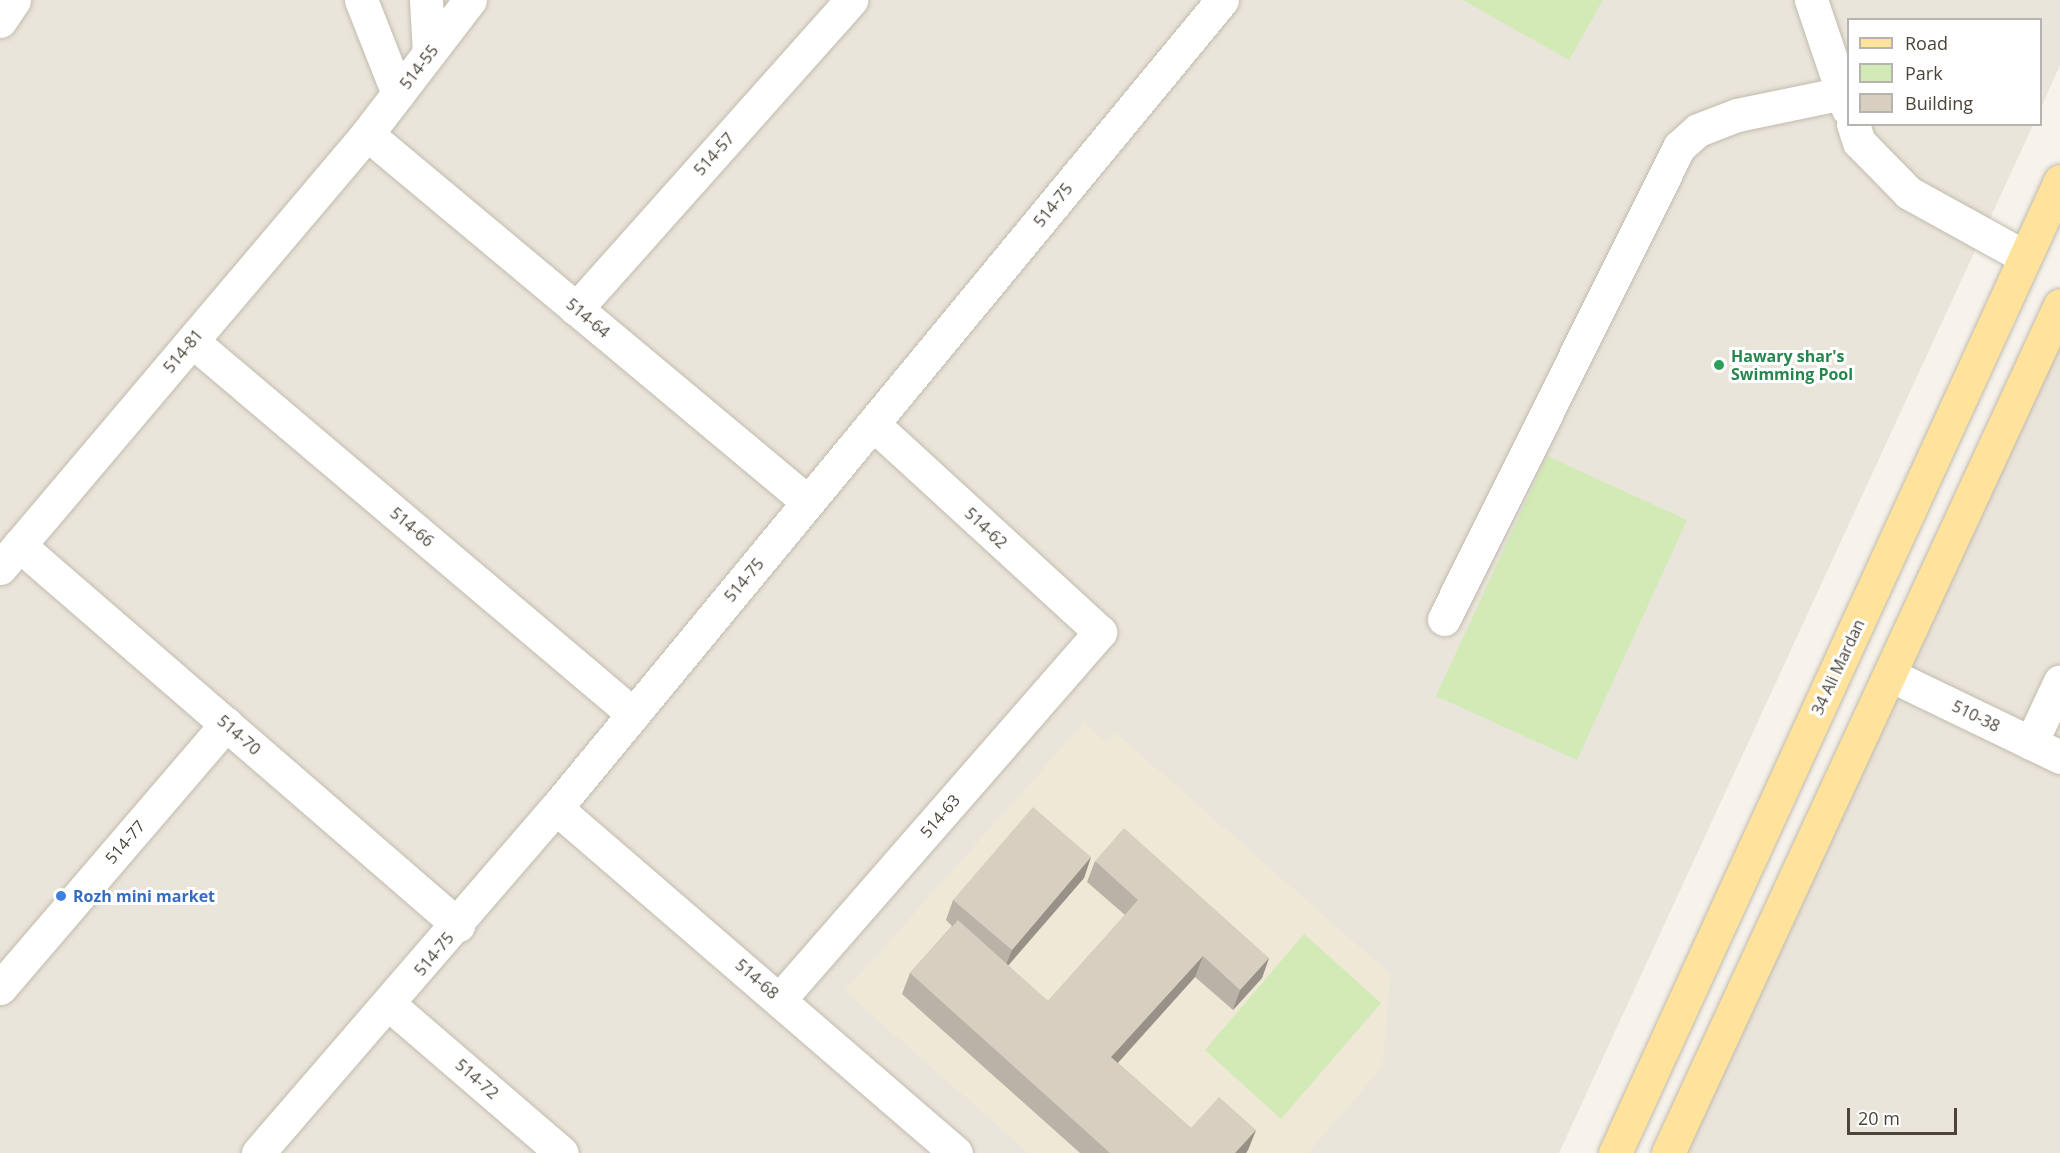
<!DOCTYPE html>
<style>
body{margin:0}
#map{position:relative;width:2060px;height:1153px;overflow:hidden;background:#f6f3ec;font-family:"Open Sans",sans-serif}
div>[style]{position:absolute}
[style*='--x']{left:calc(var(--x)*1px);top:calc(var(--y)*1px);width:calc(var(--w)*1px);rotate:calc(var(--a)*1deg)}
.residential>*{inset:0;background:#eae5da}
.education>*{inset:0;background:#efe8d6}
.green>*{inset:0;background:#d2eab5}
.roads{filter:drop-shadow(0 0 2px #c2bbae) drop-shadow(0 0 2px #c2bbae)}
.minor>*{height:33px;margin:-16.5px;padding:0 16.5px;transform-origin:16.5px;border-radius:16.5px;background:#fff}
.major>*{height:33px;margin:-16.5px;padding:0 16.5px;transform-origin:16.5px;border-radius:16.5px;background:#ffe39c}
.wall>*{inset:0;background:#bab2a6}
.shaded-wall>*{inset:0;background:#979187}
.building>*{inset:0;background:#d8cfc1}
.dots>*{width:16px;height:16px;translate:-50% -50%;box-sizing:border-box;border:3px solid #fff;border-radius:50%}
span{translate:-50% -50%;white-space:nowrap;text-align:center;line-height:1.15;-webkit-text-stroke:6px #fff;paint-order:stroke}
.street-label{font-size:16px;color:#4b4439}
.leisure-label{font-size:16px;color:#27864d;font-weight:700}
.left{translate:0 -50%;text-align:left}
.shop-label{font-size:16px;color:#366cbe;font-weight:700}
.legend{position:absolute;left:1847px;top:18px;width:195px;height:108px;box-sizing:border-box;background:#fff;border:2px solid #b7b4b0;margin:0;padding:8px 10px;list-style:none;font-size:18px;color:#4b4439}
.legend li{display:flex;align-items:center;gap:12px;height:30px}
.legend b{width:30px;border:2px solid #b7b4b0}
.scale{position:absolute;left:1847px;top:1108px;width:110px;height:27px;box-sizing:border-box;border:3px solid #4b4439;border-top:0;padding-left:8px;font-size:18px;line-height:21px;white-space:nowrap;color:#4b4439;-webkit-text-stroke:4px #fff;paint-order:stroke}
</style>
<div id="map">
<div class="residential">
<i style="clip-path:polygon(0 0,2060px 0,2060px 65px,2041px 108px,2040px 20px,1848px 20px,1848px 124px,2033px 125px,1559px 1153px,0 1153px)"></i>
<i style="clip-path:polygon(2060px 289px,2060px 1153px,1656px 1153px)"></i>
</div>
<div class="education">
<i style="clip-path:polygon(1084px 723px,1106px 742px,1115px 732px,1390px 974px,1383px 1066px,1308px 1153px,1029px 1153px,845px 991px)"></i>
</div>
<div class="green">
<i style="clip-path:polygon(1463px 0,1603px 0,1569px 60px)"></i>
<i style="clip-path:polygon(1547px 456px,1687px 520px,1577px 760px,1436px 696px)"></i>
<i style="clip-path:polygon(1304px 934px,1381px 1003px,1281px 1119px,1205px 1050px)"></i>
</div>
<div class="roads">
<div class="minor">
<i style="--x:361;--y:0;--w:101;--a:68.5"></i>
<i style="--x:426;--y:0;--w:53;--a:86.8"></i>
<i style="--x:1811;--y:0;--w:115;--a:71.3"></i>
<i style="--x:0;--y:21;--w:25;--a:-56"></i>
<i style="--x:1853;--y:124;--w:19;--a:72"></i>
<i style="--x:1859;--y:142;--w:71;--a:45.6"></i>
<i style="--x:1909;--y:193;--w:132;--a:28.9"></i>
<i style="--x:367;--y:134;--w:574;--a:39.84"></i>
<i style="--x:576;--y:309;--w:414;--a:-48.3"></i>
<i style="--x:192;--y:341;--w:578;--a:40.22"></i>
<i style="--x:19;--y:545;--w:581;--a:40.88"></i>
<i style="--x:0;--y:568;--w:568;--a:-49.78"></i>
<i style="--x:367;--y:134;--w:169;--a:-52.5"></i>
<i style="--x:1444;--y:619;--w:527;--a:-63.53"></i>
<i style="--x:1679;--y:147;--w:25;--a:-42"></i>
<i style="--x:1698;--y:130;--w:42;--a:-21"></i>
<i style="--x:1737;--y:115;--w:108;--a:-11.7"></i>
<i style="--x:1892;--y:676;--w:187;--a:25.7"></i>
<i style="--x:2031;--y:743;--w:68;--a:-64.9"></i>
<i style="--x:556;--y:808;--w:528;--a:40.78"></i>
<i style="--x:0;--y:988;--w:348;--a:-49.4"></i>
<i style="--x:780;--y:999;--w:487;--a:-48.9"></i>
<i style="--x:1100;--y:632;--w:308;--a:-137.5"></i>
<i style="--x:391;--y:1006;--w:225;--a:40.7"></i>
<i style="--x:258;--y:1153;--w:456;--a:-49.2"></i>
<i style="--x:556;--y:808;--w:1047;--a:-50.5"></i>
</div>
<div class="major">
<i style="--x:1615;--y:1153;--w:1069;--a:-65.4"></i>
<i style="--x:1668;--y:1153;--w:934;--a:-65.19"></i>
</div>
</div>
<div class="wall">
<i style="clip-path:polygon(1091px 857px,1084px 878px,1008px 966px,1048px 1001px,1125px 915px,1087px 882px,1095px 861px,1269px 958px,1262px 978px,1233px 1010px,1195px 977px,1118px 1063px,1191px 1128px,1256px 1130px,1248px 1150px,1246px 1153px,1080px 1153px,902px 994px,910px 973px,952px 926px,946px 920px,953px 900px)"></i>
</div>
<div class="shaded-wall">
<i style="clip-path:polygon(1091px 857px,1084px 878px,1004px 970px,1012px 950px)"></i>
<i style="clip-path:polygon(1203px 956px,1195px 977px,1104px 1078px,1111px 1057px)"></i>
<i style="clip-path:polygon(1269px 958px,1262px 978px,1233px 1010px,1240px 990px)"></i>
<i style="clip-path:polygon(1256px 1130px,1248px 1150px,1246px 1153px,1235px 1153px)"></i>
</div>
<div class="building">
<i style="clip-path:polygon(1033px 807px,1091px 857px,1012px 950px,953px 900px)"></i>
<i style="clip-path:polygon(1124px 828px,1269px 958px,1240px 990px,1203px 956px,1111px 1057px,1191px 1128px,1219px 1097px,1256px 1130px,1235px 1153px,1110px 1153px,910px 973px,958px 920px,1048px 1001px,1138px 900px,1095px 861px)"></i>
</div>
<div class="dots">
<i style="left:1719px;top:365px;background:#2e9e5b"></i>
<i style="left:61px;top:896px;background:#3f7fe0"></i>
</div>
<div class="street-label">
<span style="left:419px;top:67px;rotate:-52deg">514-55</span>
<span style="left:714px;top:154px;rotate:-48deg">514-57</span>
<span style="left:1053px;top:205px;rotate:-51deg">514-75</span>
<span style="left:588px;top:318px;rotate:40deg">514-64</span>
<span style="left:183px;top:351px;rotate:-50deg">514-81</span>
<span style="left:412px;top:527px;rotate:40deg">514-66</span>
<span style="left:986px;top:528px;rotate:43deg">514-62</span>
<span style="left:744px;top:580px;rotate:-50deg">514-75</span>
<span style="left:1838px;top:667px;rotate:-65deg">34 Ali Mardan</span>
<span style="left:1976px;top:716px;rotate:26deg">510-38</span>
<span style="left:239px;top:735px;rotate:41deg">514-70</span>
<span style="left:940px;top:816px;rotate:-49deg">514-63</span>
<span style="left:125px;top:842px;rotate:-49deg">514-77</span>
<span style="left:434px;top:954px;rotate:-50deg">514-75</span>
<span style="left:757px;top:979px;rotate:41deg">514-68</span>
<span style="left:477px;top:1079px;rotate:41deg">514-72</span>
</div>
<div class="leisure-label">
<span class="left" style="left:1731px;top:365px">Hawary shar's<br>Swimming Pool</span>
</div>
<div class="shop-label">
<span class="left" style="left:73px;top:896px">Rozh mini market</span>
</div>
<ul class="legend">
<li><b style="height:8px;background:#ffe39c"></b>Road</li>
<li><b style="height:16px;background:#d2eab5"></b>Park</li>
<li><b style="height:16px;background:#d8cfc1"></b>Building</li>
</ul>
<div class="scale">20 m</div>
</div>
